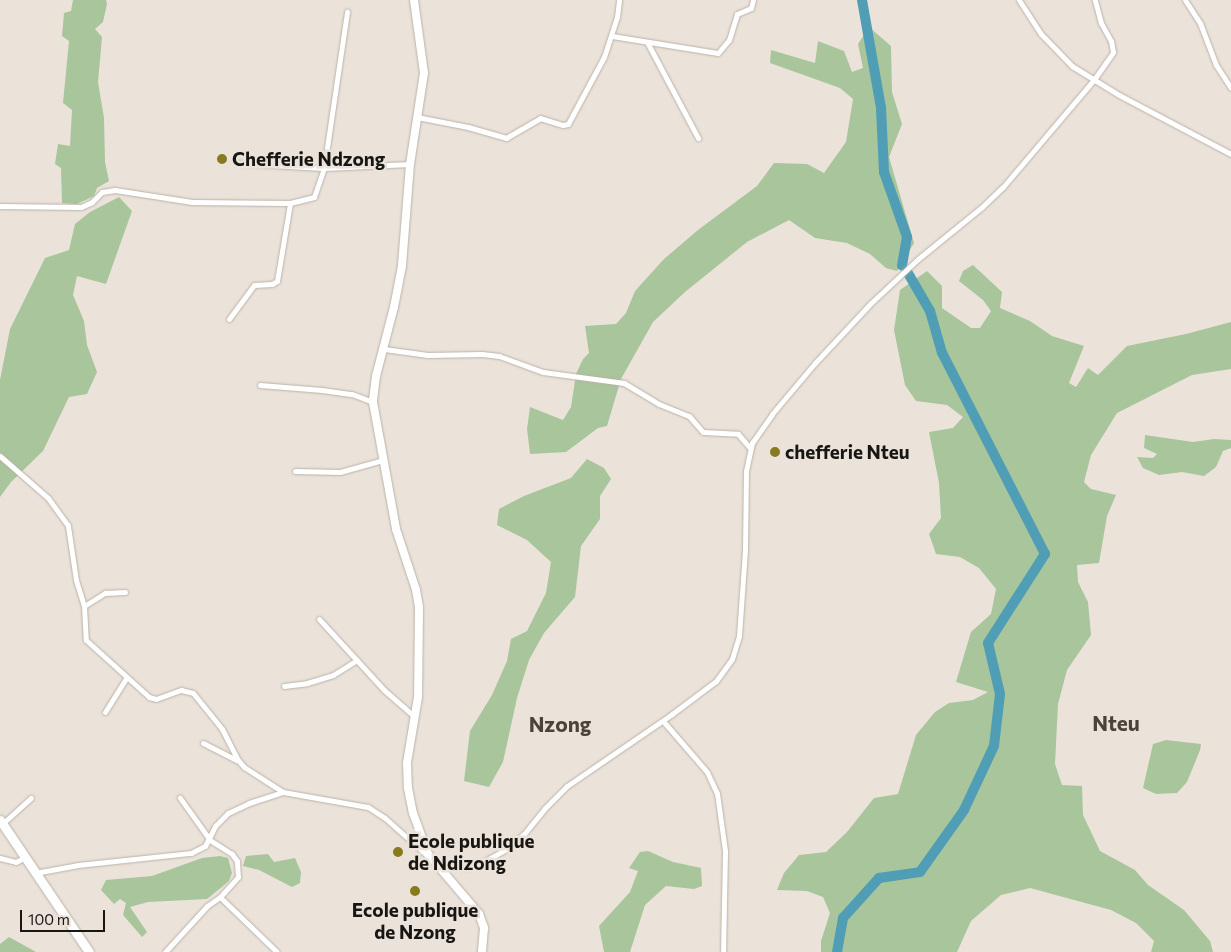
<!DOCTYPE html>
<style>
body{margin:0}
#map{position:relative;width:1231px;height:952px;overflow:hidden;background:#ebe3da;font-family:Commissioner,sans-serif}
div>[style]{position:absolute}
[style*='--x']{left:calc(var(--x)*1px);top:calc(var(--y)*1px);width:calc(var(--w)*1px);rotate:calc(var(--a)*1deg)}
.green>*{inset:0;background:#a8c59b}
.river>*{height:10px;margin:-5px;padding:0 5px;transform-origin:5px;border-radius:5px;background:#4f9eb5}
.roads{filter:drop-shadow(0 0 1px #bab2aa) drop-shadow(0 0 1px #bab2aa)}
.street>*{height:5px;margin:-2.5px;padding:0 2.5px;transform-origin:2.5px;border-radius:2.5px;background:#fff}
.secondary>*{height:8px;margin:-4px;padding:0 4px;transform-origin:4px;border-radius:4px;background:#fff}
.primary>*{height:9px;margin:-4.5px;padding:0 4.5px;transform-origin:4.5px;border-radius:4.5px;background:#fff}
.dots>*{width:14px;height:14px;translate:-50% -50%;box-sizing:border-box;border:2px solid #ebe3da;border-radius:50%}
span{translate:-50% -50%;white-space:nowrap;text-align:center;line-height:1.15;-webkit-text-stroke:5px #ebe3da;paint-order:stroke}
.poi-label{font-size:19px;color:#181613;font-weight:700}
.left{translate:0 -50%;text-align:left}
.quarter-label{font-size:21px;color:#49433c;font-weight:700}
.scale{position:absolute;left:20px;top:910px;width:85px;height:22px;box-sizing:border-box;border:2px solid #181613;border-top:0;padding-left:6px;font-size:15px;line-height:18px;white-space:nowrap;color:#181613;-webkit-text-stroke:4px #ebe3da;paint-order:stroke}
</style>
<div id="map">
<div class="green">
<i style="clip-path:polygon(73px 0,106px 0,107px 4px,103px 22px,95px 29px,102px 37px,98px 82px,104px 118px,105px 162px,109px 181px,97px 188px,94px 196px,77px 204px,62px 203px,61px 168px,55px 164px,58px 144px,70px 146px,72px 110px,63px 103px,69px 41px,62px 36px,64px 13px,71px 11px)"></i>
<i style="clip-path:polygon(869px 27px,891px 46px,892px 92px,902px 124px,889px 157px,914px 243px,897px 271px,886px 268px,870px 254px,847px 243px,815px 238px,789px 220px,747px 242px,685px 292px,653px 322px,621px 379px,607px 426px,598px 428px,566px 452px,530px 454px,527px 429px,530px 407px,563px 420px,571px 407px,576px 374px,583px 359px,589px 353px,585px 326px,616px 324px,626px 313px,635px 291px,664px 259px,698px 230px,757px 186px,774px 163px,807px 164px,824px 173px,846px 142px,853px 99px,840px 88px,770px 63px,771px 50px,815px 63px,818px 41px,844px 51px,852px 72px,863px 68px,858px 44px)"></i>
<i style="clip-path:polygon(119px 197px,132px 211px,106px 284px,77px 276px,73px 295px,84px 321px,87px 345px,97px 372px,87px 394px,69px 397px,43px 451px,11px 482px,0 497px,0 380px,10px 329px,45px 258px,69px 250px,75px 224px,90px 212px)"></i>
<i style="clip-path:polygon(973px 265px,1002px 292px,1000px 308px,1030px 321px,1052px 336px,1084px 346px,1069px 383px,1076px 387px,1088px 368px,1098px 375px,1127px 346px,1186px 334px,1231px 322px,1231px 369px,1192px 375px,1117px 413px,1091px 455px,1084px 482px,1091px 489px,1116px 495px,1107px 516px,1099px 563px,1077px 565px,1078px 582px,1088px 602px,1091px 635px,1067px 670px,1058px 704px,1055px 764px,1062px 785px,1082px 786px,1083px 815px,1100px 851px,1135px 870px,1148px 885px,1184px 910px,1210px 941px,1213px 952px,1151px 952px,1154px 941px,1136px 923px,1111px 910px,1030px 888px,1001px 895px,971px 921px,957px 952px,821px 952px,821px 941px,830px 913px,823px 897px,807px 891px,777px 890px,784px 873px,799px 855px,826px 852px,847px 832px,874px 798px,898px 794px,916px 735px,935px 712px,949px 703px,973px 700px,988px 692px,956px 682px,971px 632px,991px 614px,996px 589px,979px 568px,960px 557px,936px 554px,929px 534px,941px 518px,939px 483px,929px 432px,953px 428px,963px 417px,947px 405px,916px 401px,905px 385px,894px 330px,900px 290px,927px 271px,942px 286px,942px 308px,971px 328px,980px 328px,991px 311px,983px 300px,959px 281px,963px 271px)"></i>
<i style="clip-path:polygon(1145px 435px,1193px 442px,1214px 439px,1231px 440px,1231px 448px,1223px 451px,1216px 467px,1204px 476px,1182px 472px,1159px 475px,1143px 468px,1137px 457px,1153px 458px,1157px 454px,1144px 448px)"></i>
<i style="clip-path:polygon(587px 459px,604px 468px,611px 479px,600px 496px,600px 519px,581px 546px,575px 597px,544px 633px,529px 660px,517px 698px,503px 762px,489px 787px,464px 781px,470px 731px,492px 695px,507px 661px,511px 639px,527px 631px,546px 593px,551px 562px,527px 540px,497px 525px,499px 509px,524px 496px,571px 478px)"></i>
<i style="clip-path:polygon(1166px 740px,1201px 744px,1200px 750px,1187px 782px,1177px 793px,1156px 794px,1143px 788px,1153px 744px)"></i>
<i style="clip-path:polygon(648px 851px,673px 862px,701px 868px,702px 886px,694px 889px,666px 886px,645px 905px,630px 952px,604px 952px,599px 926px,630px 892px,638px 871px,629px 868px,640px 852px)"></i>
<i style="clip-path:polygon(268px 854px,274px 862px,295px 858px,301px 872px,300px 883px,292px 887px,259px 870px,243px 866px,246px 856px)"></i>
<i style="clip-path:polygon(220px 856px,228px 858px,232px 873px,229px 881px,207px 899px,148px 902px,130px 907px,147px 932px,142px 937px,123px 915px,126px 903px,120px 899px,114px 904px,101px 890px,106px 880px,152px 876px,202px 858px)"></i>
<i style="clip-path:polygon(9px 937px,36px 952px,0 952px,0 944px)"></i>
</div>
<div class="river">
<i style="--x:862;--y:0;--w:110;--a:80"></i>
<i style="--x:881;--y:108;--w:64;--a:87.3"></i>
<i style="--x:884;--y:172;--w:69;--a:70.5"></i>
<i style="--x:907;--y:237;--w:29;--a:100"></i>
<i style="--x:837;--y:952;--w:35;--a:-80"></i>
<i style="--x:843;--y:918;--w:54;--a:-48"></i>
<i style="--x:879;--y:878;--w:41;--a:-8.3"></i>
<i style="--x:920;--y:872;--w:76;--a:-54.6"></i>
<i style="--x:964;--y:810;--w:71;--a:-64.9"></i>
<i style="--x:994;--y:746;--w:52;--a:-83.4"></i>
<i style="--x:1000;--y:694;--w:52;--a:-103.2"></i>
<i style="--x:988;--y:643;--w:106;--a:-57.4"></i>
<i style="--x:1045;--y:554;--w:226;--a:-117.1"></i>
<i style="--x:942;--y:353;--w:44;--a:-105.9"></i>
<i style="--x:930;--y:311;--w:44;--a:-120.1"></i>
</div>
<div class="roads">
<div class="street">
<i style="--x:1019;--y:0;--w:40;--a:57.1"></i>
<i style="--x:1041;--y:34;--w:45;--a:45.9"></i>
<i style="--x:1072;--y:66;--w:55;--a:31.7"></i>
<i style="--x:1119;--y:95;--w:127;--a:27.8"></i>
<i style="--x:1185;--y:0;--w:27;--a:57"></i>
<i style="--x:1200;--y:23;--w:45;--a:69.1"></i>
<i style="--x:1216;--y:65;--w:27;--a:57"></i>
<i style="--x:612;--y:36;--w:107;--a:9.1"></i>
<i style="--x:718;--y:53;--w:17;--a:-50"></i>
<i style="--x:729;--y:40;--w:27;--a:-73"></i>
<i style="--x:737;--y:14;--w:15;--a:-23"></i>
<i style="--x:751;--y:8;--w:8;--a:-76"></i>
<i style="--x:647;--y:42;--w:109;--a:62"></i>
<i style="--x:417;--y:117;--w:52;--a:11.1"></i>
<i style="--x:468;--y:127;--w:40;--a:16"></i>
<i style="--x:506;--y:138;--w:39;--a:-30"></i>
<i style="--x:540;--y:118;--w:24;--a:17"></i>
<i style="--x:563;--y:125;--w:5;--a:-11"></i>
<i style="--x:568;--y:124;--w:76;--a:-61.8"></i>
<i style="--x:604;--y:57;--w:42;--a:-72"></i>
<i style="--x:617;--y:17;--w:17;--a:-83"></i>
<i style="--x:237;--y:163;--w:87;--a:3.3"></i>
<i style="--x:324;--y:168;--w:158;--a:-81.6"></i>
<i style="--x:0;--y:206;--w:81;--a:0.7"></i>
<i style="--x:81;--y:207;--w:12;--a:-24"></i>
<i style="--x:92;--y:202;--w:14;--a:-45"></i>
<i style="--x:102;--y:192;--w:13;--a:-9"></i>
<i style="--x:115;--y:190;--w:78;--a:8.9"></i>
<i style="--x:192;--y:202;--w:98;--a:0.6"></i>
<i style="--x:290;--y:203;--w:25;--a:-14"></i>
<i style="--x:314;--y:197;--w:31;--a:-71"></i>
<i style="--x:324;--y:168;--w:86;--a:-2.7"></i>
<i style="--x:229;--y:319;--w:42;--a:-53.7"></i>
<i style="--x:254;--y:285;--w:18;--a:-3"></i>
<i style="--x:272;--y:284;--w:6;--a:-31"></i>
<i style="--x:277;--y:281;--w:79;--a:-80.5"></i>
<i style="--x:384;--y:349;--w:44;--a:7.8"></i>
<i style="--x:428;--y:355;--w:54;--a:-1.1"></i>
<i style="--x:482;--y:354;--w:17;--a:7"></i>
<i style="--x:499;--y:356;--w:47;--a:20"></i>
<i style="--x:543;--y:372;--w:82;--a:7.7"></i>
<i style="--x:624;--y:383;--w:41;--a:31"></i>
<i style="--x:659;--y:404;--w:32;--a:22"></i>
<i style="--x:689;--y:416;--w:21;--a:49"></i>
<i style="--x:703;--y:432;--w:35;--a:3"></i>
<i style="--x:738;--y:434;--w:18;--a:49"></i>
<i style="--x:260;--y:385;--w:62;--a:4.6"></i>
<i style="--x:322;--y:390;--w:30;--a:8"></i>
<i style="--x:352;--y:394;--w:22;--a:21"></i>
<i style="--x:0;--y:456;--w:64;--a:41.2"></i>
<i style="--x:48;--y:498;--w:34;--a:54"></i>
<i style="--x:68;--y:526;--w:55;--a:81.6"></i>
<i style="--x:76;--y:580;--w:27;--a:73"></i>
<i style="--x:84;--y:606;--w:34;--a:87"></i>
<i style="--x:86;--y:640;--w:85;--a:42.1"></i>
<i style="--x:149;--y:697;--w:7;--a:16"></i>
<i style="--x:156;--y:699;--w:27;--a:-20"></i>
<i style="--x:181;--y:690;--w:12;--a:14"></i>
<i style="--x:193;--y:693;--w:46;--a:51.1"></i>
<i style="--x:222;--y:729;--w:35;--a:63"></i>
<i style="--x:238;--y:760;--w:9;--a:49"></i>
<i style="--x:244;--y:767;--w:46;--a:32.7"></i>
<i style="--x:295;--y:471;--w:45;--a:1.3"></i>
<i style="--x:340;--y:472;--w:45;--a:-15.6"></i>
<i style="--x:84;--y:606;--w:25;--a:-32"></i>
<i style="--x:105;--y:593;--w:20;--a:-3"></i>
<i style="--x:319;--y:619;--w:96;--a:47.5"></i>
<i style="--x:384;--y:690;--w:41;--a:41.1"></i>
<i style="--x:284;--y:686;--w:23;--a:-7"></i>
<i style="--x:307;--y:683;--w:27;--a:-17"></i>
<i style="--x:333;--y:675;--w:28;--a:-32"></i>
<i style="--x:105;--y:712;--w:40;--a:-58"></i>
<i style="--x:663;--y:721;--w:67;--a:49.2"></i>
<i style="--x:707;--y:772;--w:23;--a:65"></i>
<i style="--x:717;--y:793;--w:59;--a:82.1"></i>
<i style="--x:725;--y:851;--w:101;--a:91.1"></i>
<i style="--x:203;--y:743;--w:38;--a:27"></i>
<i style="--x:2;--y:824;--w:39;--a:-42"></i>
<i style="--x:0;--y:858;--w:16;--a:14"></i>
<i style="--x:16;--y:862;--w:10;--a:-29"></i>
<i style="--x:35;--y:873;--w:44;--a:-10.5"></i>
<i style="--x:78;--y:865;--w:114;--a:-6.1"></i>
<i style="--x:191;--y:853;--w:16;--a:-27"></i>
<i style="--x:205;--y:846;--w:22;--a:-63"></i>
<i style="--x:215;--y:826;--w:18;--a:-45"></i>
<i style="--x:228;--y:813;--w:23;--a:-25"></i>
<i style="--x:249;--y:803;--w:36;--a:-18"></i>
<i style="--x:283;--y:792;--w:86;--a:10"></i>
<i style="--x:368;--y:807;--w:20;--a:33"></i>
<i style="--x:385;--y:818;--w:62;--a:41.7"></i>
<i style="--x:431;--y:859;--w:34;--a:15"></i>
<i style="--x:464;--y:868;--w:10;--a:-6"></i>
<i style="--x:474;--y:867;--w:37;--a:-29"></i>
<i style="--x:506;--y:849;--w:23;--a:-40"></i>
<i style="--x:524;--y:834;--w:33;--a:-51"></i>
<i style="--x:545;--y:808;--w:31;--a:-45"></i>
<i style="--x:567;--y:786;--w:127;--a:-34.4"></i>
<i style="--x:672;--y:714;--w:55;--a:-36.9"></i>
<i style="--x:716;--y:681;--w:27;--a:-54"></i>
<i style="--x:732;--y:659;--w:24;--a:-73"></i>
<i style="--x:739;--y:636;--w:86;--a:-86"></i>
<i style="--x:745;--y:550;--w:79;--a:-89.3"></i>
<i style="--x:746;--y:471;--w:29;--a:-78"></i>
<i style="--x:752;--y:443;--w:35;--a:-55"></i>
<i style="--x:772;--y:414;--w:67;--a:-49.9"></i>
<i style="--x:815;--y:363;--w:82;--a:-47"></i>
<i style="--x:871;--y:303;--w:64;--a:-43.1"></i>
<i style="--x:918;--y:259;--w:82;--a:-39.1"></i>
<i style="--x:982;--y:207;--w:29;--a:-44"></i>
<i style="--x:1003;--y:187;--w:139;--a:-49.7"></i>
<i style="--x:1093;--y:81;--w:35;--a:-55"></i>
<i style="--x:1113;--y:52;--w:11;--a:-100"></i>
<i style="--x:1111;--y:41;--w:21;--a:-119"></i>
<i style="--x:1101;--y:23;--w:24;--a:-105"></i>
<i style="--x:220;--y:897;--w:79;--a:44"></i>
<i style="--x:165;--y:952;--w:62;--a:-47.6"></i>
<i style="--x:207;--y:906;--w:16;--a:-35"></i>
<i style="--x:220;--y:897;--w:27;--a:-48"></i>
<i style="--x:238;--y:877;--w:16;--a:-94"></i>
<i style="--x:237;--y:861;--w:9;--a:-126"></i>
<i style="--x:232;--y:854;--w:26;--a:-148"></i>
<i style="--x:210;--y:840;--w:52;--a:-125.5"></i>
</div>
<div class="secondary">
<i style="--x:414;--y:0;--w:74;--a:82.2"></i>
<i style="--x:424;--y:73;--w:92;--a:98.7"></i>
<i style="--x:410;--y:164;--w:102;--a:94.5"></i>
<i style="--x:402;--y:266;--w:42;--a:101"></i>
<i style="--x:394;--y:307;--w:71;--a:104.6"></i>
<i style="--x:376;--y:376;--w:26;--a:97"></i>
<i style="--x:373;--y:402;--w:129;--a:79.7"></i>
<i style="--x:396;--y:529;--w:64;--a:71.8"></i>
<i style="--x:416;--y:590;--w:17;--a:80"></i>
<i style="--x:419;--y:607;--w:90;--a:90.6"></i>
<i style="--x:418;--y:697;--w:67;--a:99.5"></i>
<i style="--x:407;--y:763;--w:25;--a:88"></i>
<i style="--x:408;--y:788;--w:25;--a:79"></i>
<i style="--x:413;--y:813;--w:44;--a:69.9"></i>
<i style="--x:428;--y:854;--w:79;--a:49.6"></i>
<i style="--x:479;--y:914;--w:15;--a:70"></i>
<i style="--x:484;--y:928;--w:24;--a:95"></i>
</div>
<div class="primary">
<i style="--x:0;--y:820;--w:159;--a:56"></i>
</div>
</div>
<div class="dots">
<i style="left:222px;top:159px;background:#887a1f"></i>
<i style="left:775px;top:452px;background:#887a1f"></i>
<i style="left:398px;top:852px;background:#887a1f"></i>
<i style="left:415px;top:891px;background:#887a1f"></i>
</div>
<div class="poi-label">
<span class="left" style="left:232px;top:159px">Chefferie Ndzong</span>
<span class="left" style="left:785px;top:452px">chefferie Nteu</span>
<span class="left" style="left:408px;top:852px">Ecole publique<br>de Ndizong</span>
<span style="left:415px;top:921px">Ecole publique<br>de Nzong</span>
</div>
<div class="quarter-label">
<span style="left:1116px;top:723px">Nteu</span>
<span style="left:560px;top:724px">Nzong</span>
</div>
<div class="scale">100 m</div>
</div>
